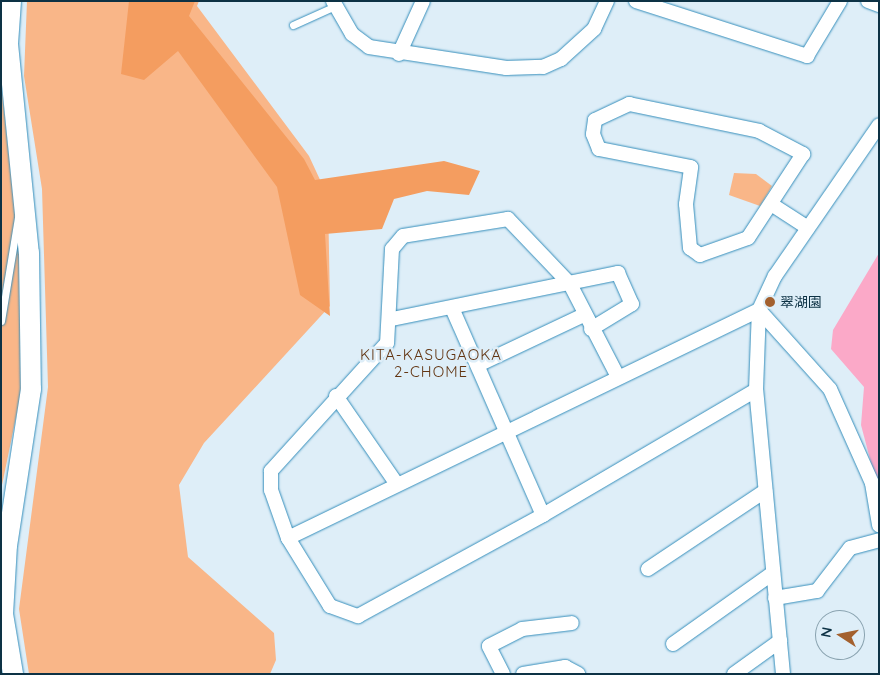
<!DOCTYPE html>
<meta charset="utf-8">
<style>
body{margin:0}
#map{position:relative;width:880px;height:675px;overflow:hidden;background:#deeef8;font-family:Quicksand,"Noto Sans JP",sans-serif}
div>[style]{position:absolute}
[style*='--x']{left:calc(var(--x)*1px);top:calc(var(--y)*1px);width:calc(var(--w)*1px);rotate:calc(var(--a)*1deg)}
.green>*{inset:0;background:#f9b688}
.forest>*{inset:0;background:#f49d60}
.water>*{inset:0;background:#fba9c8}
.roads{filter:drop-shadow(0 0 1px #358ebb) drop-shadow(0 0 1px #358ebb)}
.lane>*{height:7px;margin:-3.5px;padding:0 3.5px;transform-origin:3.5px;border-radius:3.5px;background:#fff}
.street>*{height:14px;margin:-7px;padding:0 7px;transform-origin:7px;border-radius:7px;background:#fff}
.secondary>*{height:20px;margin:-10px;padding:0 10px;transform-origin:10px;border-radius:10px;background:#fff}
.dots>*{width:14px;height:14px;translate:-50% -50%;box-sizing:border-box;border:2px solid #deeef8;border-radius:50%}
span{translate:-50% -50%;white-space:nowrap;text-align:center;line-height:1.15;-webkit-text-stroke:5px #deeef8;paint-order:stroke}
.poi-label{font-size:14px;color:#0d3245}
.left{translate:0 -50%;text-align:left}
.neighbourhood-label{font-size:15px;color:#633613;letter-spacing:1px}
.frame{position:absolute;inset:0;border:2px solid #0d3245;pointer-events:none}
.north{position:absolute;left:815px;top:610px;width:50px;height:50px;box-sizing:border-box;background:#deeef8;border:1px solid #8aa3b0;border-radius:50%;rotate:281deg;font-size:14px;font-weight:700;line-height:20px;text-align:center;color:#0d3245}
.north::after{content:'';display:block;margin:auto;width:18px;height:22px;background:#a3602e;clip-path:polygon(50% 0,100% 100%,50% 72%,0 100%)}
</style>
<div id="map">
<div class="green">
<i style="clip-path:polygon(27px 1px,199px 1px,197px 6px,309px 156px,328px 197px,330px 306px,204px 443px,179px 485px,188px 557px,274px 633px,276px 660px,270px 674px,29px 674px,19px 609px,48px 387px,42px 189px,24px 76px)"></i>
<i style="clip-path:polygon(1px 80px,19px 252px,22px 388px,1px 490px)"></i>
<i style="clip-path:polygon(734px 173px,756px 174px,772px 186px,760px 206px,729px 195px)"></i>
</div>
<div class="forest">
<i style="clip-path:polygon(129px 1px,195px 1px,189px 16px,304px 159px,315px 180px,444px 161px,480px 171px,469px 195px,427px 191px,394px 199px,382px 229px,325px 234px,330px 316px,300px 295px,277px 187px,178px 51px,144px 80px,121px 74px)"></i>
</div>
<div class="water">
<i style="clip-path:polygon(879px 253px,879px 493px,861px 425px,864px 387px,831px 349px,833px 330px)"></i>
</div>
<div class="roads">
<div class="lane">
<i style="--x:293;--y:25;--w:46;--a:-24.3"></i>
<i style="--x:1;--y:321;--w:111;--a:-80.7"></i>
</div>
<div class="street">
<i style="--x:333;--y:1;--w:38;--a:60"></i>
<i style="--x:352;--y:34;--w:21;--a:37"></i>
<i style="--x:369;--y:47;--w:139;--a:8.7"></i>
<i style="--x:506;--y:68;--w:37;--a:-2"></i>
<i style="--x:543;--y:67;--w:20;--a:-24"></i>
<i style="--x:561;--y:59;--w:45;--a:-42.3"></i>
<i style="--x:594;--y:29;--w:31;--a:-65"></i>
<i style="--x:636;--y:1;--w:180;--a:17.8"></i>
<i style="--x:807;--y:56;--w:64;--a:-59"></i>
<i style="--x:868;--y:1;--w:12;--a:20"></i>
<i style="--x:399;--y:54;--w:58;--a:-65.6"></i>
<i style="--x:629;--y:104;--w:133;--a:11.7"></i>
<i style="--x:759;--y:131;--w:50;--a:27.6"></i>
<i style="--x:803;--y:154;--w:100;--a:123.2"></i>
<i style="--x:748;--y:238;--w:51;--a:160.5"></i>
<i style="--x:700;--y:255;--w:12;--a:-145"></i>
<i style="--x:690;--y:248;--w:44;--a:-95.2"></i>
<i style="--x:686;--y:204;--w:37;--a:-82"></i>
<i style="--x:691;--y:167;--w:94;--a:-168.9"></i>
<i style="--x:599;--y:149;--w:16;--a:-112"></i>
<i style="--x:593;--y:134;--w:14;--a:-82"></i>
<i style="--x:595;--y:120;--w:38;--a:-25"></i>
<i style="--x:771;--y:204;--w:44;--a:33"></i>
<i style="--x:452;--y:308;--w:226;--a:66.3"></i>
<i style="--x:392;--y:319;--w:231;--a:-11.5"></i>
<i style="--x:618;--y:273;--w:34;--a:66"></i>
<i style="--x:632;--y:304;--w:48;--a:148.6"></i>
<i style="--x:478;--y:365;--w:117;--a:-25.3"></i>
<i style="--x:617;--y:375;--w:102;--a:-117.3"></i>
<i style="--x:570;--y:284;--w:90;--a:-133.6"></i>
<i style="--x:508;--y:219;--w:106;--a:170.8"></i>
<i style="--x:403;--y:236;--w:17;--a:130"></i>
<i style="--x:392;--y:249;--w:94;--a:93"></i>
<i style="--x:387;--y:343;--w:173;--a:132.2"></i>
<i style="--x:271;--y:471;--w:19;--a:90"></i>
<i style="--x:271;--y:490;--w:51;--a:70.5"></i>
<i style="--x:288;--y:538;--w:80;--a:58.3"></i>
<i style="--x:330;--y:606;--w:30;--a:20"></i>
<i style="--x:358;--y:616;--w:211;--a:-28.6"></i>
<i style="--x:543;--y:515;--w:247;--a:-30.4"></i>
<i style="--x:336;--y:396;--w:106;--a:55.4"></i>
<i style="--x:288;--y:538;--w:523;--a:-25.83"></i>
<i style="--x:759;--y:310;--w:106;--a:48.1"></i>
<i style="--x:830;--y:389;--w:103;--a:65.9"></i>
<i style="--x:872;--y:483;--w:43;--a:80.5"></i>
<i style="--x:648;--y:569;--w:141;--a:-33.7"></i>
<i style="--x:775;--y:598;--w:43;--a:-9.5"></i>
<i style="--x:817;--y:591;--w:54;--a:-52.5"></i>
<i style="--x:850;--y:548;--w:30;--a:-15"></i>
<i style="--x:673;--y:644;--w:123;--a:-35.4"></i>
<i style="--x:503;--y:674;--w:31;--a:-117"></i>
<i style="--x:489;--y:646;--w:37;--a:-27"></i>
<i style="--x:522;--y:629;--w:50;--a:-6.8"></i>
<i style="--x:523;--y:674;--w:43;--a:-9.5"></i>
<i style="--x:565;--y:667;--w:15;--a:28"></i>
<i style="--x:734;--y:674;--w:57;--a:-35.7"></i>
<i style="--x:783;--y:674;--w:285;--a:-95.4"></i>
<i style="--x:756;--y:390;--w:80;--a:-87.9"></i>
<i style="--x:759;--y:310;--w:38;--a:-65"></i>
<i style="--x:775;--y:276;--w:183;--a:-55.4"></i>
</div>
<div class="secondary">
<i style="--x:11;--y:1;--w:43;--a:94"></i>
<i style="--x:8;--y:44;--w:210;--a:84.3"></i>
<i style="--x:29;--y:253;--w:136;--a:89.2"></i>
<i style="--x:31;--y:389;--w:158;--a:98.7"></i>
<i style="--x:7;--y:545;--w:69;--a:93.3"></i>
<i style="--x:3;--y:614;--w:61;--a:80.5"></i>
</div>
</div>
<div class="dots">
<i style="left:770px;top:302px;background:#a3602e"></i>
</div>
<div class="poi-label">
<span class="left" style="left:780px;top:302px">翠湖園</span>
</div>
<div class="neighbourhood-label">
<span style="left:431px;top:363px">KITA-KASUGAOKA<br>2-CHOME</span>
</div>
<div class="frame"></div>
<div class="north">N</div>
</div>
